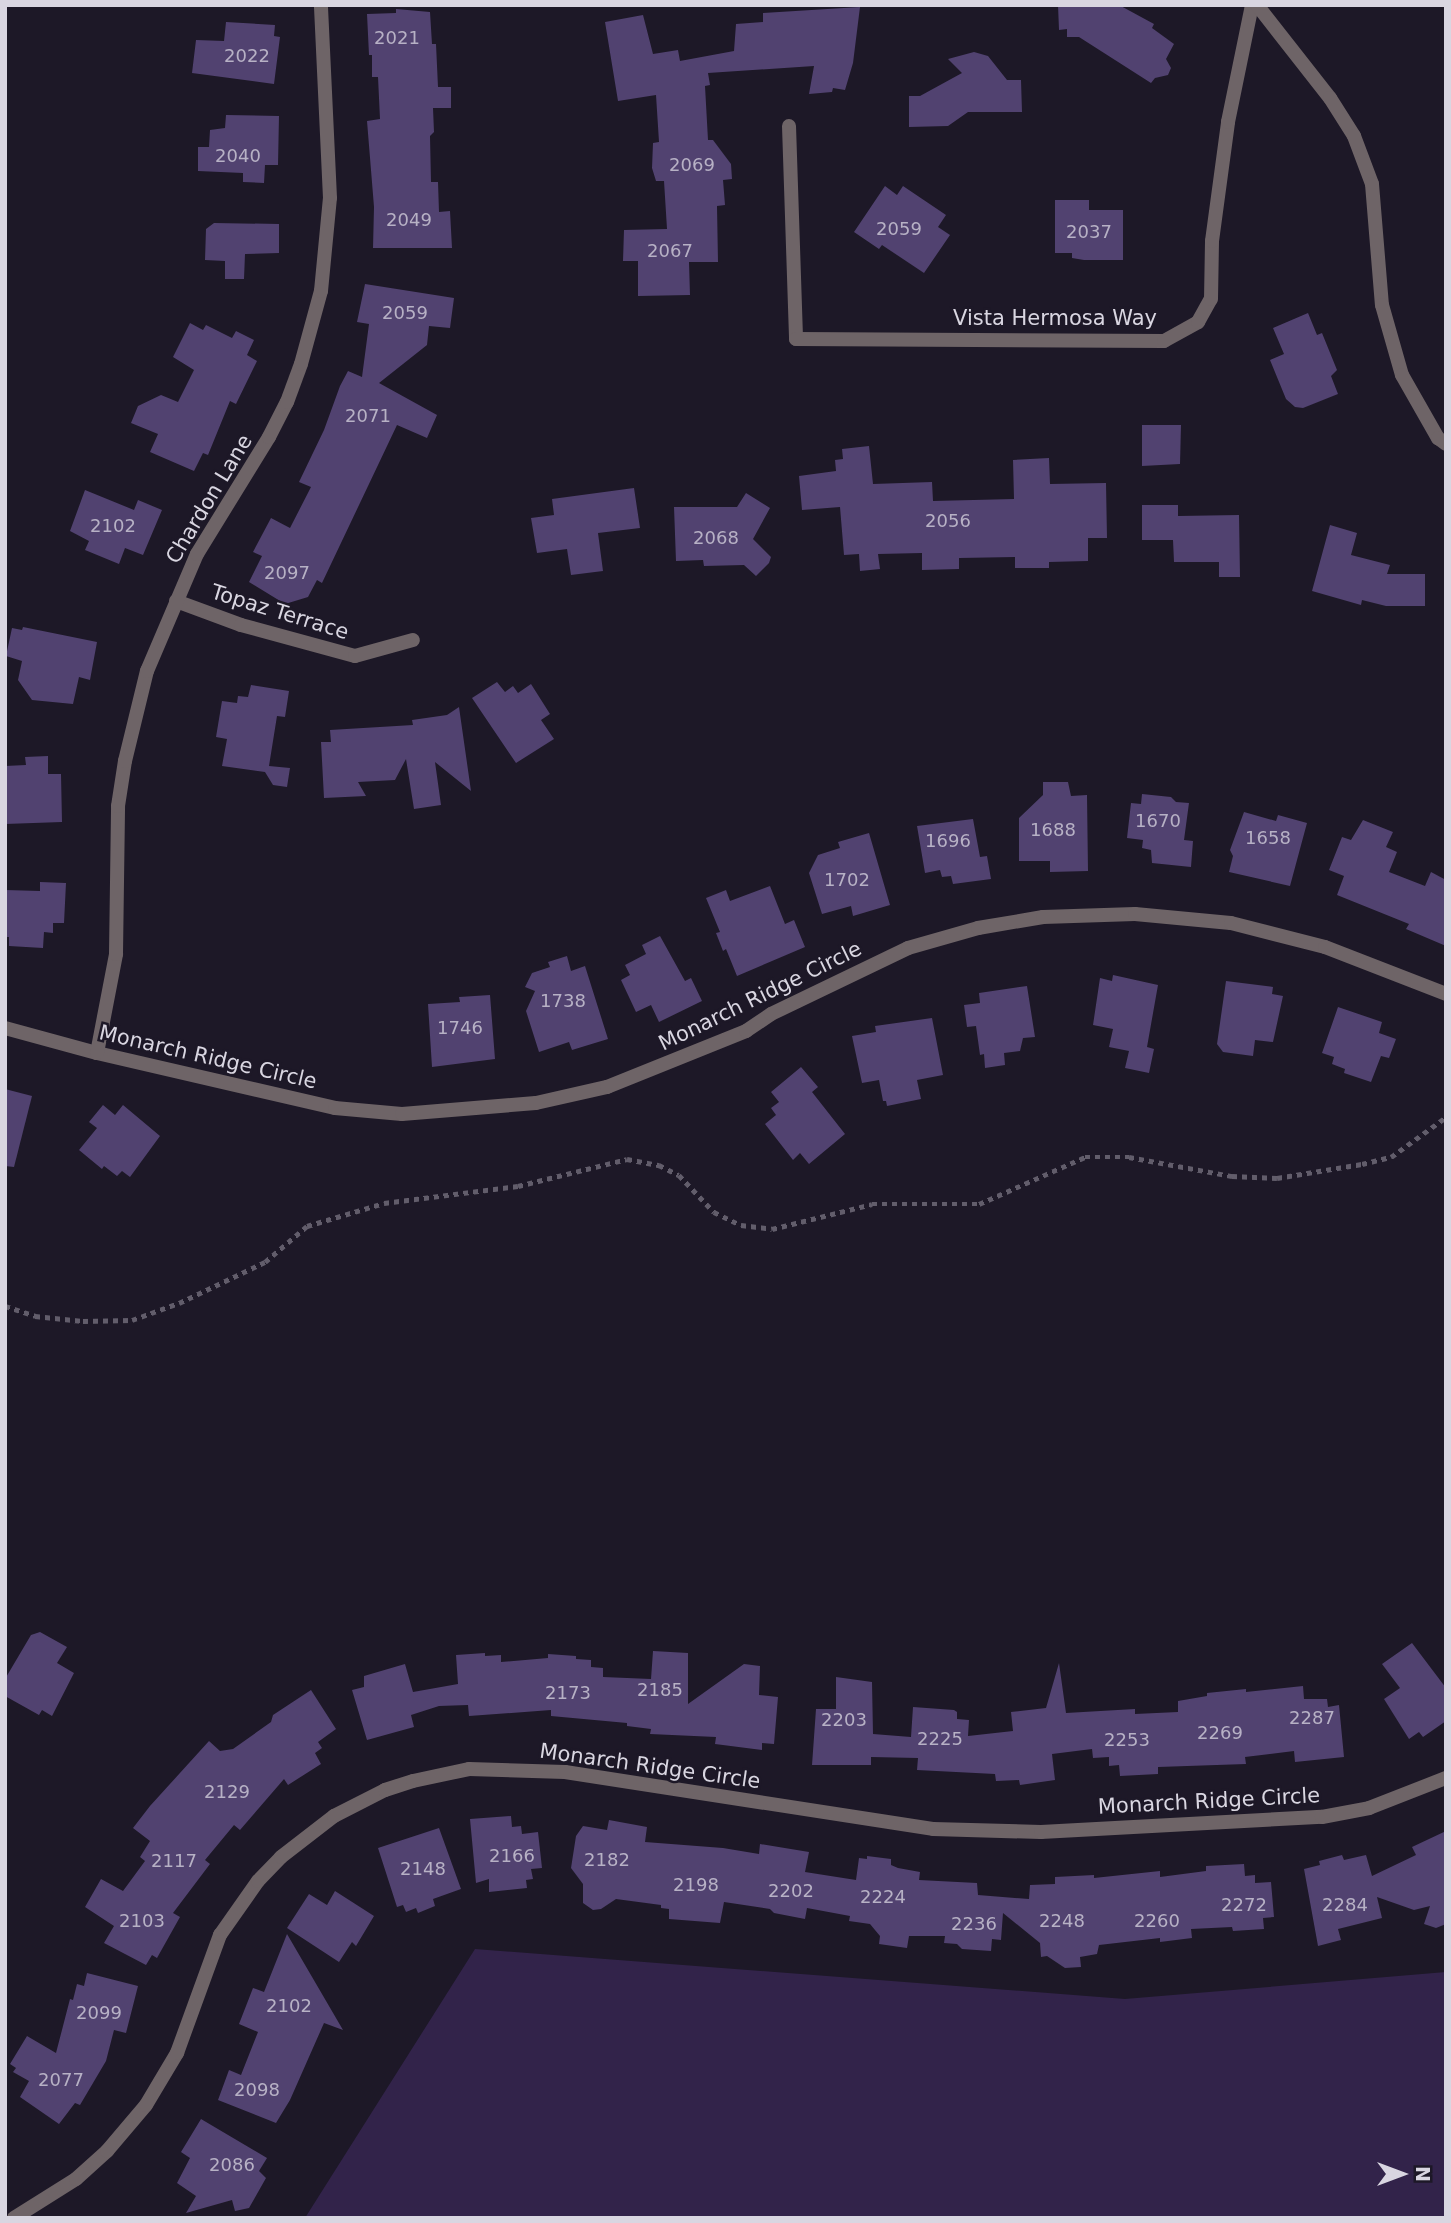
<!DOCTYPE html>
<style>
body{margin:0}
#map{position:relative;width:1451px;height:2223px;overflow:hidden;background:#1d1827;font-family:"DejaVu Sans",sans-serif}
div>[style]{position:absolute}
[style*='--x']{left:calc(var(--x)*1px);top:calc(var(--y)*1px);width:calc(var(--w)*1px);rotate:calc(var(--a)*1deg)}
.green>*{inset:0;background:#32234a}
.building>*{inset:0;background:#514270}
.path>*{height:4.5px;margin-top:-2.25px;transform-origin:0;background:repeating-linear-gradient(90deg,#625d6b 0 5px,transparent 0 10px)}
.minor>*{height:14px;margin:-7px;padding:0 7px;transform-origin:7px;border-radius:7px;background:#6e6467}
.tertiary>*{height:14px;margin:-7px;padding:0 7px;transform-origin:7px;border-radius:7px;background:#6e6467}
span{translate:-50% -50%;white-space:nowrap;text-align:center;line-height:1.15;-webkit-text-stroke:5px #1d1827;paint-order:stroke}
.number-label{font-size:18px;color:#b7b1c5}
.number-label span{-webkit-text-stroke-width:0}
.street-label{font-size:21px;color:#d9d6e1}
.frame{position:absolute;inset:0;border:7px solid #d9d6e1;pointer-events:none}
.north{position:absolute;left:1367px;top:2139px;width:70px;height:70px;-webkit-text-stroke:5px #1d1827;paint-order:stroke;rotate:90deg;font-size:19px;font-weight:700;line-height:28px;text-align:center;color:#d9d6e1}
.north::after{content:'';display:block;margin:auto;width:24px;height:32px;background:#d9d6e1;clip-path:polygon(50% 0,100% 100%,50% 72%,0 100%)}
</style>
<div id="map">
<div class="green">
<i style="clip-path:polygon(475px 1949px,1125px 1999px,1446px 1972px,1446px 2218px,305px 2218px)"></i>
</div>
<div class="building">
<i style="clip-path:polygon(1058px 5px,1119px 5px,1154px 24px,1152px 28px,1174px 44px,1166px 59px,1171px 68px,1168px 75px,1155px 78px,1151px 83px,1079px 37px,1067px 37px,1067px 29px,1059px 30px)"></i>
<i style="clip-path:polygon(860px 7px,853px 63px,845px 90px,833px 88px,832px 92px,809px 94px,814px 66px,708px 73px,710px 85px,705px 86px,708px 140px,713px 140px,731px 164px,732px 179px,723px 180px,725px 205px,717px 206px,718px 262px,689px 262px,690px 295px,638px 296px,638px 261px,623px 261px,624px 230px,667px 229px,664px 181px,656px 181px,652px 168px,653px 143px,659px 142px,656px 95px,618px 101px,605px 22px,643px 15px,653px 54px,678px 50px,680px 61px,734px 51px,736px 24px,763px 22px,763px 13px)"></i>
<i style="clip-path:polygon(396px 9px,430px 12px,432px 44px,436px 44px,438px 87px,451px 87px,451px 108px,433px 108px,434px 132px,430px 136px,431px 182px,438px 182px,439px 212px,450px 211px,452px 248px,373px 248px,374px 207px,367px 121px,380px 119px,378px 77px,372px 77px,372px 55px,369px 55px,367px 14px,396px 13px)"></i>
<i style="clip-path:polygon(226px 22px,275px 25px,274px 36px,280px 37px,274px 84px,192px 73px,196px 40px,224px 41px)"></i>
<i style="clip-path:polygon(974px 52px,988px 56px,1007px 80px,1021px 80px,1022px 112px,968px 112px,948px 126px,909px 127px,909px 96px,920px 96px,962px 73px,948px 59px)"></i>
<i style="clip-path:polygon(226px 115px,279px 116px,278px 165px,265px 165px,264px 183px,243px 182px,243px 173px,198px 171px,198px 147px,209px 147px,210px 130px,225px 128px)"></i>
<i style="clip-path:polygon(885px 186px,897px 195px,903px 186px,946px 215px,938px 227px,950px 235px,924px 273px,882px 245px,879px 249px,854px 232px)"></i>
<i style="clip-path:polygon(1055px 200px,1089px 200px,1089px 210px,1123px 210px,1123px 260px,1084px 260px,1072px 258px,1072px 253px,1055px 253px)"></i>
<i style="clip-path:polygon(214px 223px,279px 224px,279px 253px,245px 254px,244px 279px,225px 279px,225px 261px,205px 260px,206px 229px)"></i>
<i style="clip-path:polygon(365px 284px,454px 298px,450px 328px,429px 326px,427px 345px,379px 383px,437px 415px,427px 438px,397px 425px,322px 583px,317px 580px,308px 597px,285px 604px,249px 582px,262px 556px,253px 552px,271px 518px,290px 528px,311px 487px,299px 482px,324px 430px,340px 386px,348px 371px,362px 377px,369px 324px,357px 322px)"></i>
<i style="clip-path:polygon(1308px 313px,1317px 335px,1322px 333px,1337px 370px,1331px 376px,1338px 394px,1303px 408px,1295px 407px,1286px 399px,1270px 360px,1284px 354px,1273px 328px)"></i>
<i style="clip-path:polygon(190px 323px,203px 330px,206px 325px,232px 338px,236px 331px,254px 340px,247px 355px,257px 361px,236px 404px,230px 401px,208px 455px,203px 453px,194px 471px,150px 452px,158px 434px,131px 423px,138px 406px,161px 395px,178px 402px,194px 370px,173px 357px)"></i>
<i style="clip-path:polygon(1142px 425px,1181px 425px,1180px 464px,1142px 466px)"></i>
<i style="clip-path:polygon(869px 446px,873px 484px,932px 482px,933px 501px,1014px 499px,1013px 460px,1049px 458px,1050px 484px,1106px 483px,1107px 538px,1088px 538px,1088px 561px,1049px 562px,1049px 568px,1015px 568px,1015px 557px,959px 558px,959px 569px,922px 570px,922px 553px,878px 554px,880px 569px,860px 571px,859px 554px,844px 555px,840px 507px,802px 510px,799px 476px,836px 471px,835px 460px,843px 459px,842px 449px)"></i>
<i style="clip-path:polygon(634px 488px,640px 528px,598px 533px,603px 571px,571px 575px,567px 549px,537px 553px,531px 518px,554px 515px,552px 499px)"></i>
<i style="clip-path:polygon(85px 490px,134px 510px,138px 500px,162px 510px,143px 555px,125px 548px,119px 564px,85px 550px,89px 541px,70px 531px)"></i>
<i style="clip-path:polygon(746px 493px,770px 508px,753px 539px,771px 557px,769px 563px,756px 576px,744px 565px,704px 566px,703px 560px,676px 561px,674px 507px,737px 507px)"></i>
<i style="clip-path:polygon(1142px 505px,1178px 505px,1178px 516px,1239px 515px,1240px 577px,1219px 577px,1219px 562px,1174px 562px,1173px 540px,1142px 540px)"></i>
<i style="clip-path:polygon(1330px 525px,1357px 533px,1351px 555px,1390px 565px,1387px 574px,1425px 574px,1425px 606px,1386px 606px,1362px 600px,1361px 605px,1312px 591px)"></i>
<i style="clip-path:polygon(23px 627px,97px 642px,90px 680px,79px 677px,73px 704px,32px 700px,18px 680px,22px 661px,6px 656px,12px 628px,22px 630px)"></i>
<i style="clip-path:polygon(497px 682px,505px 692px,513px 686px,518px 693px,531px 684px,550px 714px,541px 720px,554px 739px,516px 763px,472px 698px)"></i>
<i style="clip-path:polygon(251px 685px,289px 691px,285px 717px,277px 716px,269px 766px,290px 768px,287px 787px,273px 785px,265px 772px,222px 766px,227px 739px,216px 737px,222px 701px,237px 703px,238px 696px,248px 697px)"></i>
<i style="clip-path:polygon(459px 707px,471px 791px,435px 762px,441px 805px,414px 809px,406px 759px,395px 780px,358px 782px,366px 796px,324px 798px,321px 742px,331px 742px,330px 730px,413px 725px,412px 720px,447px 715px)"></i>
<i style="clip-path:polygon(48px 756px,48px 774px,61px 774px,62px 822px,5px 824px,5px 766px,26px 765px,25px 757px)"></i>
<i style="clip-path:polygon(1043px 782px,1068px 782px,1071px 796px,1087px 795px,1088px 871px,1050px 872px,1050px 861px,1019px 861px,1019px 818px,1043px 795px)"></i>
<i style="clip-path:polygon(1142px 794px,1171px 797px,1176px 802px,1189px 803px,1184px 840px,1193px 841px,1191px 867px,1152px 863px,1151px 850px,1142px 848px,1143px 840px,1127px 838px,1131px 803px,1141px 804px)"></i>
<i style="clip-path:polygon(1244px 812px,1276px 821px,1278px 815px,1307px 823px,1290px 886px,1229px 872px,1233px 856px,1230px 850px)"></i>
<i style="clip-path:polygon(973px 819px,980px 857px,987px 856px,991px 879px,953px 884px,951px 876px,942px 877px,940px 870px,925px 873px,917px 826px)"></i>
<i style="clip-path:polygon(1363px 820px,1393px 832px,1386px 847px,1397px 852px,1389px 872px,1425px 886px,1431px 872px,1446px 880px,1446px 946px,1406px 929px,1409px 924px,1337px 895px,1344px 876px,1329px 870px,1342px 837px,1351px 840px)"></i>
<i style="clip-path:polygon(869px 833px,890px 905px,853px 916px,851px 906px,822px 914px,809px 873px,818px 855px,840px 848px,838px 842px)"></i>
<i style="clip-path:polygon(40px 882px,66px 883px,64px 923px,53px 923px,53px 933px,44px 932px,43px 948px,9px 946px,9px 937px,5px 937px,5px 890px,40px 891px)"></i>
<i style="clip-path:polygon(770px 886px,785px 924px,794px 920px,805px 947px,737px 976px,726px 949px,723px 951px,716px 933px,720px 932px,706px 898px,726px 890px,730px 901px)"></i>
<i style="clip-path:polygon(660px 936px,685px 981px,691px 978px,702px 1001px,659px 1022px,651px 1005px,636px 1012px,621px 980px,630px 975px,625px 965px,646px 954px,642px 945px)"></i>
<i style="clip-path:polygon(567px 956px,571px 971px,585px 966px,608px 1039px,572px 1050px,569px 1042px,539px 1052px,526px 1011px,535px 991px,525px 987px,532px 973px,550px 967px,548px 962px)"></i>
<i style="clip-path:polygon(1113px 975px,1158px 985px,1147px 1047px,1154px 1049px,1149px 1073px,1125px 1068px,1129px 1051px,1109px 1047px,1113px 1029px,1093px 1025px,1100px 978px,1112px 981px)"></i>
<i style="clip-path:polygon(1226px 981px,1273px 987px,1272px 994px,1283px 996px,1273px 1042px,1255px 1040px,1253px 1056px,1223px 1052px,1217px 1044px)"></i>
<i style="clip-path:polygon(1027px 986px,1035px 1037px,1023px 1038px,1020px 1051px,1004px 1053px,1005px 1065px,985px 1068px,984px 1054px,980px 1055px,976px 1026px,967px 1027px,964px 1005px,980px 1003px,979px 993px)"></i>
<i style="clip-path:polygon(490px 995px,495px 1059px,432px 1067px,428px 1004px,460px 1002px,459px 997px)"></i>
<i style="clip-path:polygon(1338px 1007px,1382px 1022px,1379px 1033px,1396px 1039px,1389px 1058px,1381px 1056px,1371px 1082px,1344px 1073px,1345px 1069px,1332px 1064px,1334px 1057px,1322px 1053px)"></i>
<i style="clip-path:polygon(932px 1018px,943px 1075px,917px 1080px,921px 1099px,887px 1106px,886px 1101px,883px 1101px,879px 1080px,862px 1083px,852px 1036px,876px 1032px,875px 1026px)"></i>
<i style="clip-path:polygon(801px 1067px,818px 1087px,812px 1092px,845px 1134px,809px 1164px,800px 1153px,793px 1160px,765px 1124px,776px 1115px,771px 1108px,779px 1102px,771px 1092px)"></i>
<i style="clip-path:polygon(5px 1089px,32px 1096px,14px 1167px,5px 1166px)"></i>
<i style="clip-path:polygon(103px 1105px,115px 1115px,123px 1105px,160px 1136px,130px 1177px,122px 1171px,117px 1176px,104px 1166px,102px 1169px,79px 1150px,97px 1128px,89px 1122px)"></i>
<i style="clip-path:polygon(40px 1632px,67px 1647px,57px 1663px,74px 1673px,52px 1716px,42px 1710px,39px 1715px,5px 1696px,5px 1679px,31px 1635px)"></i>
<i style="clip-path:polygon(1412px 1643px,1446px 1688px,1446px 1721px,1423px 1737px,1419px 1732px,1409px 1739px,1384px 1699px,1400px 1688px,1382px 1664px)"></i>
<i style="clip-path:polygon(653px 1651px,688px 1653px,688px 1704px,744px 1664px,760px 1666px,759px 1695px,778px 1697px,774px 1744px,762px 1743px,762px 1750px,715px 1744px,716px 1737px,650px 1734px,651px 1729px,627px 1726px,627px 1723px,551px 1716px,551px 1710px,469px 1716px,468px 1705px,439px 1706px,411px 1715px,414px 1727px,367px 1740px,352px 1690px,364px 1687px,364px 1676px,405px 1664px,413px 1692px,458px 1684px,456px 1655px,485px 1653px,485px 1656px,501px 1655px,501px 1662px,548px 1658px,548px 1654px,576px 1656px,576px 1659px,591px 1660px,591px 1667px,603px 1668px,603px 1677px,651px 1679px)"></i>
<i style="clip-path:polygon(1059px 1663px,1066px 1713px,1135px 1709px,1135px 1714px,1178px 1712px,1178px 1701px,1207px 1696px,1207px 1693px,1246px 1689px,1246px 1692px,1303px 1686px,1304px 1699px,1327px 1699px,1328px 1707px,1339px 1705px,1344px 1757px,1295px 1762px,1294px 1751px,1245px 1757px,1246px 1764px,1158px 1767px,1158px 1774px,1120px 1776px,1119px 1765px,1109px 1766px,1109px 1757px,1093px 1758px,1092px 1749px,1052px 1754px,1055px 1780px,1020px 1785px,1019px 1780px,996px 1781px,995px 1774px,917px 1770px,918px 1758px,871px 1757px,871px 1765px,812px 1765px,816px 1709px,836px 1709px,836px 1677px,872px 1682px,873px 1734px,911px 1737px,913px 1707px,954px 1710px,957px 1712px,957px 1719px,969px 1720px,968px 1736px,1013px 1731px,1011px 1712px,1046px 1708px)"></i>
<i style="clip-path:polygon(311px 1690px,336px 1729px,318px 1742px,322px 1748px,315px 1753px,321px 1764px,288px 1785px,284px 1779px,240px 1830px,234px 1825px,205px 1860px,210px 1864px,173px 1913px,180px 1917px,157px 1958px,152px 1955px,146px 1965px,104px 1943px,114px 1926px,85px 1907px,101px 1879px,123px 1891px,145px 1861px,140px 1857px,150px 1841px,133px 1828px,150px 1806px,209px 1741px,220px 1751px,233px 1749px,271px 1722px,273px 1715px)"></i>
<i style="clip-path:polygon(511px 1816px,512px 1827px,521px 1826px,522px 1834px,538px 1832px,542px 1868px,531px 1869px,533px 1879px,526px 1880px,527px 1888px,489px 1892px,489px 1879px,476px 1883px,470px 1819px)"></i>
<i style="clip-path:polygon(609px 1820px,647px 1827px,645px 1842px,723px 1848px,759px 1854px,760px 1844px,809px 1852px,805px 1872px,856px 1880px,859px 1858px,867px 1859px,867px 1856px,891px 1859px,891px 1865px,898px 1868px,920px 1872px,919px 1880px,977px 1883px,978px 1895px,1029px 1899px,1030px 1885px,1055px 1884px,1055px 1877px,1094px 1875px,1094px 1878px,1160px 1871px,1160px 1877px,1206px 1871px,1206px 1866px,1244px 1864px,1245px 1876px,1255px 1875px,1255px 1883px,1271px 1882px,1274px 1917px,1263px 1918px,1264px 1929px,1233px 1931px,1232px 1927px,1191px 1929px,1192px 1938px,1160px 1942px,1160px 1938px,1099px 1945px,1097px 1954px,1080px 1957px,1081px 1967px,1065px 1968px,1047px 1956px,1041px 1957px,1040px 1943px,1003px 1913px,1001px 1940px,992px 1939px,991px 1951px,962px 1949px,957px 1944px,944px 1943px,945px 1936px,909px 1936px,907px 1948px,879px 1944px,880px 1936px,870px 1924px,849px 1921px,850px 1916px,807px 1908px,805px 1919px,774px 1913px,770px 1909px,724px 1902px,720px 1923px,669px 1919px,669px 1909px,661px 1908px,661px 1905px,616px 1899px,601px 1909px,593px 1910px,583px 1903px,583px 1884px,571px 1868px,576px 1836px,583px 1826px,607px 1830px)"></i>
<i style="clip-path:polygon(439px 1828px,461px 1889px,433px 1899px,435px 1906px,418px 1913px,416px 1908px,406px 1912px,403px 1905px,397px 1907px,378px 1848px)"></i>
<i style="clip-path:polygon(1446px 1831px,1446px 1924px,1436px 1928px,1424px 1924px,1430px 1906px,1414px 1910px,1377px 1897px,1382px 1918px,1338px 1929px,1341px 1940px,1318px 1946px,1304px 1869px,1320px 1865px,1319px 1861px,1342px 1855px,1344px 1860px,1366px 1855px,1372px 1876px,1416px 1855px,1412px 1847px)"></i>
<i style="clip-path:polygon(335px 1891px,374px 1916px,356px 1946px,352px 1942px,339px 1962px,287px 1928px,309px 1894px,327px 1905px)"></i>
<i style="clip-path:polygon(287px 1934px,343px 2030px,324px 2023px,290px 2100px,276px 2123px,218px 2100px,229px 2070px,241px 2075px,258px 2032px,239px 2024px,253px 1988px,264px 1992px)"></i>
<i style="clip-path:polygon(87px 1973px,138px 1986px,126px 2033px,114px 2030px,106px 2061px,80px 2105px,75px 2103px,59px 2124px,20px 2097px,29px 2081px,13px 2072px,16px 2068px,10px 2064px,27px 2036px,56px 2053px,70px 1999px,73px 2000px,77px 1984px,84px 1986px)"></i>
<i style="clip-path:polygon(201px 2119px,267px 2158px,259px 2171px,266px 2178px,249px 2208px,235px 2211px,232px 2200px,186px 2213px,196px 2196px,177px 2183px,190px 2158px,181px 2152px)"></i>
</div>
<div class="path">
<i style="--x:5;--y:1306;--w:32;--a:18"></i>
<i style="--x:35;--y:1316;--w:48;--a:5.9"></i>
<i style="--x:83;--y:1321;--w:49;--a:-1.2"></i>
<i style="--x:132;--y:1320;--w:50;--a:-19.9"></i>
<i style="--x:179;--y:1303;--w:95;--a:-25.5"></i>
<i style="--x:265;--y:1262;--w:55;--a:-40.6"></i>
<i style="--x:307;--y:1226;--w:80;--a:-16.6"></i>
<i style="--x:384;--y:1203;--w:135;--a:-7.2"></i>
<i style="--x:518;--y:1186;--w:112;--a:-13.9"></i>
<i style="--x:627;--y:1159;--w:33;--a:11"></i>
<i style="--x:659;--y:1165;--w:22;--a:27"></i>
<i style="--x:679;--y:1175;--w:51;--a:46.6"></i>
<i style="--x:714;--y:1212;--w:30;--a:26"></i>
<i style="--x:741;--y:1225;--w:31;--a:7"></i>
<i style="--x:772;--y:1229;--w:103;--a:-14"></i>
<i style="--x:872;--y:1204;--w:107;--a:0"></i>
<i style="--x:979;--y:1204;--w:116;--a:-23.9"></i>
<i style="--x:1085;--y:1157;--w:44;--a:0"></i>
<i style="--x:1129;--y:1157;--w:105;--a:10.5"></i>
<i style="--x:1232;--y:1176;--w:45;--a:2.5"></i>
<i style="--x:1277;--y:1178;--w:86;--a:-9.4"></i>
<i style="--x:1362;--y:1164;--w:30;--a:-14"></i>
<i style="--x:1391;--y:1157;--w:68;--a:-36"></i>
</div>
<div class="minor">
<i style="--x:789;--y:126;--w:213;--a:88.1"></i>
<i style="--x:796;--y:339;--w:368;--a:0.3"></i>
<i style="--x:1164;--y:341;--w:39;--a:-29"></i>
<i style="--x:1198;--y:322;--w:26;--a:-61"></i>
<i style="--x:1211;--y:299;--w:58;--a:-89"></i>
<i style="--x:1212;--y:241;--w:120;--a:-82.3"></i>
<i style="--x:1228;--y:122;--w:119;--a:-78.4"></i>
<i style="--x:176;--y:601;--w:69;--a:20.3"></i>
<i style="--x:241;--y:625;--w:118;--a:15.2"></i>
<i style="--x:355;--y:656;--w:60;--a:-15.4"></i>
<i style="--x:5;--y:1028;--w:95;--a:15.2"></i>
<i style="--x:97;--y:1053;--w:244;--a:13"></i>
<i style="--x:335;--y:1108;--w:67;--a:5.1"></i>
<i style="--x:402;--y:1114;--w:134;--a:-4.7"></i>
<i style="--x:536;--y:1103;--w:73;--a:-12.7"></i>
<i style="--x:607;--y:1087;--w:150;--a:-21.9"></i>
<i style="--x:746;--y:1031;--w:30;--a:-34"></i>
<i style="--x:771;--y:1014;--w:152;--a:-25.7"></i>
<i style="--x:908;--y:948;--w:73;--a:-15.9"></i>
<i style="--x:978;--y:928;--w:66;--a:-9.6"></i>
<i style="--x:1043;--y:917;--w:92;--a:-1.9"></i>
<i style="--x:1135;--y:914;--w:96;--a:5.4"></i>
<i style="--x:1231;--y:923;--w:97;--a:14.3"></i>
<i style="--x:1325;--y:947;--w:130;--a:21.2"></i>
<i style="--x:97;--y:1053;--w:101;--a:-79.1"></i>
<i style="--x:116;--y:954;--w:148;--a:-89.2"></i>
<i style="--x:118;--y:806;--w:46;--a:-81.2"></i>
<i style="--x:125;--y:761;--w:93;--a:-76.3"></i>
<i style="--x:147;--y:671;--w:127;--a:-66.9"></i>
<i style="--x:197;--y:554;--w:137;--a:-58.4"></i>
<i style="--x:269;--y:437;--w:39;--a:-63"></i>
<i style="--x:287;--y:402;--w:40;--a:-69.8"></i>
<i style="--x:301;--y:364;--w:76;--a:-74.7"></i>
<i style="--x:321;--y:291;--w:93;--a:-84.5"></i>
<i style="--x:330;--y:198;--w:193;--a:-92.7"></i>
<i style="--x:14;--y:2218;--w:73;--a:-32.2"></i>
<i style="--x:76;--y:2179;--w:42;--a:-42.1"></i>
<i style="--x:107;--y:2151;--w:60;--a:-49.7"></i>
<i style="--x:146;--y:2105;--w:61;--a:-59.2"></i>
<i style="--x:177;--y:2053;--w:126;--a:-70"></i>
<i style="--x:220;--y:1935;--w:66;--a:-54.9"></i>
<i style="--x:258;--y:1881;--w:33;--a:-46"></i>
<i style="--x:281;--y:1857;--w:67;--a:-37.7"></i>
<i style="--x:334;--y:1816;--w:57;--a:-27"></i>
<i style="--x:385;--y:1790;--w:29;--a:-18"></i>
<i style="--x:413;--y:1781;--w:57;--a:-12.1"></i>
<i style="--x:469;--y:1769;--w:96;--a:1.8"></i>
<i style="--x:565;--y:1772;--w:372;--a:8.8"></i>
<i style="--x:933;--y:1829;--w:108;--a:1.6"></i>
<i style="--x:1041;--y:1832;--w:281;--a:-3.1"></i>
<i style="--x:1322;--y:1817;--w:48;--a:-10.8"></i>
<i style="--x:1369;--y:1808;--w:83;--a:-21.3"></i>
</div>
<div class="tertiary">
<i style="--x:1257;--y:5;--w:118;--a:51.9"></i>
<i style="--x:1330;--y:98;--w:45;--a:57.7"></i>
<i style="--x:1354;--y:136;--w:51;--a:69.4"></i>
<i style="--x:1372;--y:184;--w:121;--a:85.3"></i>
<i style="--x:1382;--y:305;--w:73;--a:74.1"></i>
<i style="--x:1402;--y:375;--w:73;--a:60.3"></i>
<i style="--x:1438;--y:438;--w:10;--a:37"></i>
</div>
<div class="number-label">
<span style="left:397px;top:38px">2021</span>
<span style="left:247px;top:56px">2022</span>
<span style="left:238px;top:156px">2040</span>
<span style="left:692px;top:165px">2069</span>
<span style="left:409px;top:220px">2049</span>
<span style="left:899px;top:229px">2059</span>
<span style="left:1089px;top:232px">2037</span>
<span style="left:670px;top:251px">2067</span>
<span style="left:405px;top:313px">2059</span>
<span style="left:368px;top:416px">2071</span>
<span style="left:948px;top:521px">2056</span>
<span style="left:113px;top:526px">2102</span>
<span style="left:716px;top:538px">2068</span>
<span style="left:287px;top:573px">2097</span>
<span style="left:1158px;top:821px">1670</span>
<span style="left:1053px;top:830px">1688</span>
<span style="left:1268px;top:838px">1658</span>
<span style="left:948px;top:841px">1696</span>
<span style="left:847px;top:880px">1702</span>
<span style="left:563px;top:1001px">1738</span>
<span style="left:460px;top:1028px">1746</span>
<span style="left:660px;top:1690px">2185</span>
<span style="left:568px;top:1693px">2173</span>
<span style="left:1312px;top:1718px">2287</span>
<span style="left:844px;top:1720px">2203</span>
<span style="left:1220px;top:1733px">2269</span>
<span style="left:940px;top:1739px">2225</span>
<span style="left:1127px;top:1740px">2253</span>
<span style="left:227px;top:1792px">2129</span>
<span style="left:512px;top:1856px">2166</span>
<span style="left:607px;top:1860px">2182</span>
<span style="left:174px;top:1861px">2117</span>
<span style="left:423px;top:1869px">2148</span>
<span style="left:696px;top:1885px">2198</span>
<span style="left:791px;top:1891px">2202</span>
<span style="left:883px;top:1897px">2224</span>
<span style="left:1244px;top:1905px">2272</span>
<span style="left:1345px;top:1905px">2284</span>
<span style="left:142px;top:1921px">2103</span>
<span style="left:1062px;top:1921px">2248</span>
<span style="left:1157px;top:1921px">2260</span>
<span style="left:974px;top:1924px">2236</span>
<span style="left:289px;top:2006px">2102</span>
<span style="left:99px;top:2013px">2099</span>
<span style="left:61px;top:2080px">2077</span>
<span style="left:257px;top:2090px">2098</span>
<span style="left:232px;top:2165px">2086</span>
</div>
<div class="street-label">
<span style="left:1055px;top:318px">Vista Hermosa Way</span>
<span style="left:209px;top:499px;rotate:-59deg">Chardon Lane</span>
<span style="left:280px;top:612px;rotate:17deg">Topaz Terrace</span>
<span style="left:760px;top:996px;rotate:-26deg">Monarch Ridge Circle</span>
<span style="left:208px;top:1057px;rotate:13deg">Monarch Ridge Circle</span>
<span style="left:650px;top:1766px;rotate:8deg">Monarch Ridge Circle</span>
<span style="left:1209px;top:1801px;rotate:-3deg">Monarch Ridge Circle</span>
</div>
<div class="frame"></div>
<div class="north">N</div>
</div>
